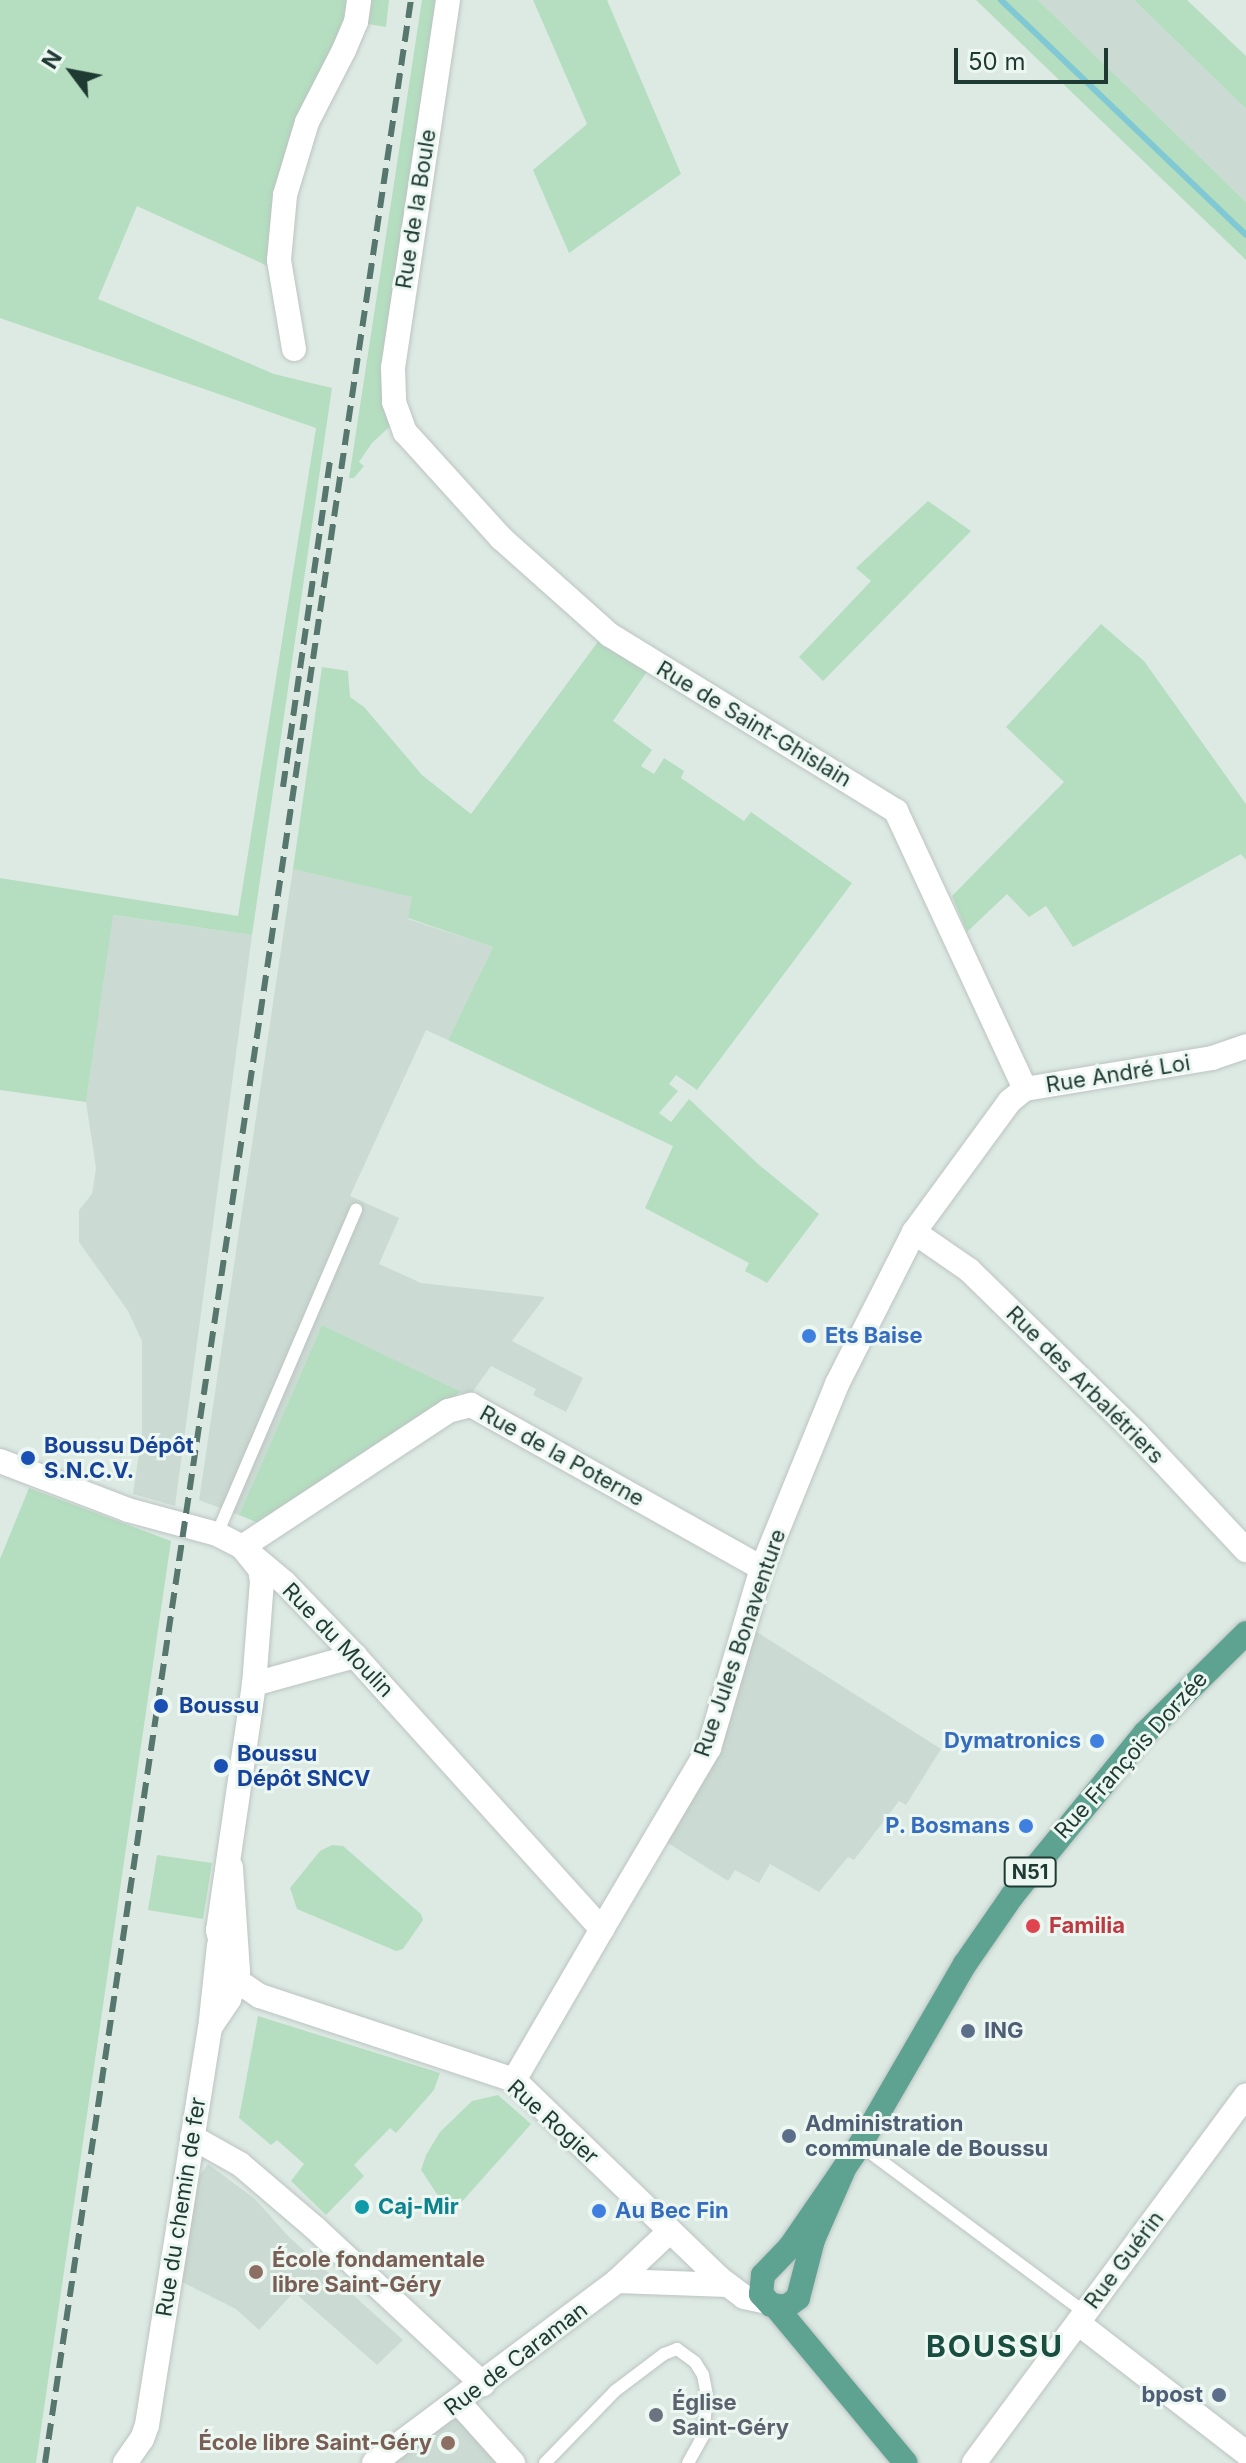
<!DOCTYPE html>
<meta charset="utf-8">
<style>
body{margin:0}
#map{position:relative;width:1246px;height:2463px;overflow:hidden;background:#ddeae4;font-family:Inter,sans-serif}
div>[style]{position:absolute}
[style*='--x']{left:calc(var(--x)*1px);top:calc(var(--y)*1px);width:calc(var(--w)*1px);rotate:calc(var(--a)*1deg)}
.built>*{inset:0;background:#cbdad3}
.green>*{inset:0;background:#b4debf}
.stream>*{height:6px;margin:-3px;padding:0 3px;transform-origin:3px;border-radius:3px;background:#80c8d4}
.roads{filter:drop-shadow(0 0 2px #bcc4c2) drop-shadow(0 0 2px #bcc4c2)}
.service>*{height:12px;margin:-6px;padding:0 6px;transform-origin:6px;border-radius:6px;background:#fff}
.minor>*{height:24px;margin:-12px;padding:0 12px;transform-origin:12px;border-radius:12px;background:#fff}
.tertiary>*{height:24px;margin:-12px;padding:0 12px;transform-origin:12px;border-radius:12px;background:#fff}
.primary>*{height:24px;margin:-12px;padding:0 12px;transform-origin:12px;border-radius:12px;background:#5ea391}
.rail>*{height:6px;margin-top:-3px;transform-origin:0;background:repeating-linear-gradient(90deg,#57776e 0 16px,transparent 0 24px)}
.dots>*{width:22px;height:22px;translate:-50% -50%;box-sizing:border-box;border:4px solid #edf7f2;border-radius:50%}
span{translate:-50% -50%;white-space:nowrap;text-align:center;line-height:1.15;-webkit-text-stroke:6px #edf7f2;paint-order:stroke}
.shield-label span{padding:2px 6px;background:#edf7f2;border:2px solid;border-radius:6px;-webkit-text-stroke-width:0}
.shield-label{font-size:20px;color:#1e3a33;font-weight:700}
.street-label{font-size:22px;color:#1e3a33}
.shop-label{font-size:22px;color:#366cbe;font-weight:700}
.left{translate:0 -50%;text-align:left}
.right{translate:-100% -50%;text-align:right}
.transit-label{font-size:22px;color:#164399;font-weight:700}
.health-label{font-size:22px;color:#be3a42;font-weight:700}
.service-label{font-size:22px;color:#4e5e75;font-weight:700}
.culture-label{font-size:22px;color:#0d838f;font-weight:700}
.education-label{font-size:22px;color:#785e54;font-weight:700}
.worship-label{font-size:22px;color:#5b616d;font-weight:700}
.district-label{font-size:30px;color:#194d40;font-weight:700;letter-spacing:2px}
.north{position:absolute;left:32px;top:32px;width:80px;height:80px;-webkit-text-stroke:6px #edf7f2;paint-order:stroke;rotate:302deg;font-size:22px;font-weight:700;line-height:32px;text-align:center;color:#1e3a33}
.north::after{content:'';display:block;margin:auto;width:28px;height:36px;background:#1e3a33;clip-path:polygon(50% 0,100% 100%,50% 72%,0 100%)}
.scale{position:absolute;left:954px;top:48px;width:154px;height:36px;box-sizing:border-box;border:4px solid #1e3a33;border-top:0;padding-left:10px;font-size:24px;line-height:28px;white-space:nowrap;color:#1e3a33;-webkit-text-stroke:6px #edf7f2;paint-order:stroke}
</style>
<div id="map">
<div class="built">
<i style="clip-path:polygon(1038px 0,1134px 0,1246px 109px,1246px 202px)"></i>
<i style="clip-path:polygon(293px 869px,413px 897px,408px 919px,493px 947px,448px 1040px,426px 1030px,350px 1196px,399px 1218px,379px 1264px,421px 1283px,545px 1297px,512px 1341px,583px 1378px,566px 1412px,533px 1395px,536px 1389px,491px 1366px,469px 1397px,322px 1325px,239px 1515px,199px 1500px)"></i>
<i style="clip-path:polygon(112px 915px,252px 935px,175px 1506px,133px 1494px,142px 1433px,142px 1341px,128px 1311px,79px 1242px,79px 1210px,92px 1194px,96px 1168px,86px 1102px)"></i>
<i style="clip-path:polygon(746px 1625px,941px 1749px,906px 1805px,899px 1801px,854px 1860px,848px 1857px,819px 1892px,770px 1864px,759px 1883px,735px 1870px,728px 1881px,657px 1836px,709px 1748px)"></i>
<i style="clip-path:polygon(208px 2164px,255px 2199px,289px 2237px,403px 2340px,377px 2365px,294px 2292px,259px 2330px,236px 2309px,182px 2282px,197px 2179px)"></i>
<i style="clip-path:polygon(459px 2403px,513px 2463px,374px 2463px)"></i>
</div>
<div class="green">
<i style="clip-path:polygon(0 0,389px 0,386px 27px,356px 22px,307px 122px,281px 272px,137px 206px,98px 299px,274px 374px,332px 388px,252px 935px,113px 915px,86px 1102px,0 1090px,0 878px,238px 916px,316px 428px,0 318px)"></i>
<i style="clip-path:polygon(422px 0,448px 0,399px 418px,372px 443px,359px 462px,364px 466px,354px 478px,349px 478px)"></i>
<i style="clip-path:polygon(533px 0,607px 0,681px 174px,569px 253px,533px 170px,587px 124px)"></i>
<i style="clip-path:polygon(976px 0,1038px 0,1246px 202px,1246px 260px)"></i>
<i style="clip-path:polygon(1134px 0,1187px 0,1246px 56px,1246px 109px)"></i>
<i style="clip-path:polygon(928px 501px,971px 531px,823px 681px,799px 657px,871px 581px,856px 568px)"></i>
<i style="clip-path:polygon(1101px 624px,1144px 661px,1246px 804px,1246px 860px,1241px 854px,1073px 947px,1046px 906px,1029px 917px,1007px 894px,967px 932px,952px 896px,1064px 782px,1006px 727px)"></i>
<i style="clip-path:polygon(605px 632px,653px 663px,613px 721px,652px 750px,641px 766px,654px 774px,664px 758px,684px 771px,681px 778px,744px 821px,751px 812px,852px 883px,697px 1090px,676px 1075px,669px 1084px,678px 1091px,659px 1113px,671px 1122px,689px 1099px,758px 1164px,819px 1214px,767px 1283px,745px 1271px,749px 1263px,645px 1208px,673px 1146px,448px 1040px,493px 947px,408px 918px,412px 897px,293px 869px,322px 667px,348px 671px,350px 697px,364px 707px,422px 775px,471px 814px)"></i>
<i style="clip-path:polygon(322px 1325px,461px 1392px,263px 1525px,239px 1515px)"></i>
<i style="clip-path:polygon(29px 1488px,171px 1541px,36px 2463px,0 2463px,0 1559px)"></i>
<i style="clip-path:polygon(332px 1845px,343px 1846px,421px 1914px,423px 1920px,403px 1949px,396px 1951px,297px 1909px,290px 1888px,320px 1851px)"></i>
<i style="clip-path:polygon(157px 1855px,212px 1863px,203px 1919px,148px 1910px)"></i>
<i style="clip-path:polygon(258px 2016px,440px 2073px,434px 2090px,396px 2133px,390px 2128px,354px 2165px,364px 2176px,326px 2215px,291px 2181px,304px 2164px,277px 2140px,271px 2145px,239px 2118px)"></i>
<i style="clip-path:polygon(498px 2095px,531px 2124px,459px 2205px,450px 2205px,441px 2200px,421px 2170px,426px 2155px,440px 2132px,472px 2101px)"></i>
</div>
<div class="stream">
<i style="--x:1001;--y:0;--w:339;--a:43.8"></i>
</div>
<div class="roads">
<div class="service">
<i style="--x:217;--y:1534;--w:353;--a:-66.8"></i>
<i style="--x:860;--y:2145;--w:281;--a:36.7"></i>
<i style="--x:545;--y:2463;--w:100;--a:-45.8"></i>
<i style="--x:615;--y:2391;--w:61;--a:-37.1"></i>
<i style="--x:664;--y:2354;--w:14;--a:-21"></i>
<i style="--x:677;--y:2349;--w:22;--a:36"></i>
<i style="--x:695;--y:2362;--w:15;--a:58"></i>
<i style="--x:703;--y:2375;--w:21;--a:79"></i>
<i style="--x:707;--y:2396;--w:40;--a:95.7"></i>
<i style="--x:703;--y:2436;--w:31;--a:119"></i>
</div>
<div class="minor">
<i style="--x:448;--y:0;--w:372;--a:98.5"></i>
<i style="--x:393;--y:368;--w:34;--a:88"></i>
<i style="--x:394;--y:402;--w:32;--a:70"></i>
<i style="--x:405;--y:432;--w:143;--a:47.8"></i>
<i style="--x:501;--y:538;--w:146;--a:41.7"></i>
<i style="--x:610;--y:635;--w:336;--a:31.6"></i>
<i style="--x:896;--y:811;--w:306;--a:65.1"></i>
<i style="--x:294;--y:349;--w:90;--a:-99.6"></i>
<i style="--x:279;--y:260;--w:65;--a:-84.7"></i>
<i style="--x:285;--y:195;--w:76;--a:-73.2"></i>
<i style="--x:307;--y:122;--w:81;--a:-62.8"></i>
<i style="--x:344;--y:50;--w:30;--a:-67"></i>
<i style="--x:356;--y:22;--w:22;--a:-82"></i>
<i style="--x:914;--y:1232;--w:67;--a:34.6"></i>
<i style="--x:969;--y:1270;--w:236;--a:44.3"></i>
<i style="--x:1138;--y:1435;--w:158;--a:46.8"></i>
<i style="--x:242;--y:1547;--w:247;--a:-33.4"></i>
<i style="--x:448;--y:1411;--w:24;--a:-15"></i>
<i style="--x:471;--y:1405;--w:334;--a:29.3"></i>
<i style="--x:254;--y:1684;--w:105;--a:-15.5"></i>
<i style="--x:602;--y:1929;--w:210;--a:-59.4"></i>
<i style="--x:709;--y:1748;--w:188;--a:-73.6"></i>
<i style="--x:762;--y:1568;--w:199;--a:-67.8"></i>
<i style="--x:837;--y:1384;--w:170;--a:-63.1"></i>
<i style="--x:914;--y:1232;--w:162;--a:-53.8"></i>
<i style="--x:1010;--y:1101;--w:19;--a:-39"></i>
<i style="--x:1025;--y:1089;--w:190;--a:-9.4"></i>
<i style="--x:1212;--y:1058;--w:36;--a:-19"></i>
<i style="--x:213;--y:2023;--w:29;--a:-56"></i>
<i style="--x:229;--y:1999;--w:29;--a:-72"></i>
<i style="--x:238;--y:1971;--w:104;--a:-93.9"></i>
<i style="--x:192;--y:2137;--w:55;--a:29.4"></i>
<i style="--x:240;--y:2164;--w:100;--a:40.5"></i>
<i style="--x:316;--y:2229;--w:228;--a:42.9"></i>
<i style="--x:1078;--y:2323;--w:212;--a:37.7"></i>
<i style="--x:459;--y:2403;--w:81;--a:48"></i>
<i style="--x:125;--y:2463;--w:29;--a:-55"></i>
<i style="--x:142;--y:2439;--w:15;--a:-70"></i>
<i style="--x:147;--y:2425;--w:401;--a:-81"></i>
<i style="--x:210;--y:2029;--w:84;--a:-83.9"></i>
<i style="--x:974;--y:2463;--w:457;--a:-53.5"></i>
</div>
<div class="tertiary">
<i style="--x:0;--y:1461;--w:137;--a:20.9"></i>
<i style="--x:128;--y:1510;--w:92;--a:15.1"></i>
<i style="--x:217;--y:1534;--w:28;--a:27"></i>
<i style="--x:242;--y:1547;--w:56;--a:39.9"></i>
<i style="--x:285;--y:1583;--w:101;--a:46.2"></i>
<i style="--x:355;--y:1656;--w:368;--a:47.9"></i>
<i style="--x:602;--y:1929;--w:175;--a:120.2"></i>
<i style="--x:242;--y:1547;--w:28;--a:51"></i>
<i style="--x:260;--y:1569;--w:12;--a:81"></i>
<i style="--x:262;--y:1581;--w:103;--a:94.4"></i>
<i style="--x:254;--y:1684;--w:249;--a:98.3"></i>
<i style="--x:218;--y:1930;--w:29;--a:78"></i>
<i style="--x:224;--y:1958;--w:25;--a:61"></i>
<i style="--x:236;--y:1980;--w:29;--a:34"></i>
<i style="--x:260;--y:1996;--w:268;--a:18.3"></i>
<i style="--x:514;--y:2080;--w:285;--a:44"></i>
<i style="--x:719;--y:2278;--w:31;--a:37"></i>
<i style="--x:744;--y:2297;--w:24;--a:12"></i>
<i style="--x:617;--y:2281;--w:111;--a:2.1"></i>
<i style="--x:374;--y:2463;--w:304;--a:-36.8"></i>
<i style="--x:617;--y:2281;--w:71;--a:-43.3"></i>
</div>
<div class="primary">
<i style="--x:845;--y:2167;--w:80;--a:113.7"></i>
<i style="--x:813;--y:2240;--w:60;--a:104.5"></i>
<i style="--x:798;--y:2298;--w:15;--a:143"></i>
<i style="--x:786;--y:2307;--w:15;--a:-172"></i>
<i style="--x:771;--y:2305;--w:15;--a:-132"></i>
<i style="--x:761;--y:2294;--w:19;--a:-84"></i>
<i style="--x:763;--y:2275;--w:39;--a:-46"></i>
<i style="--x:790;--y:2247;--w:124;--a:-55.5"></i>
<i style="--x:860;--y:2145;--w:209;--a:-59.9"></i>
<i style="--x:965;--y:1964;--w:83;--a:-55.3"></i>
<i style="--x:1012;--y:1896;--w:210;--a:-50.8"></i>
<i style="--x:1145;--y:1733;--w:142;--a:-44.7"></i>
<i style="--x:775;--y:2306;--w:204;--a:50.2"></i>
</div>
</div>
<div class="rail">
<i style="--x:283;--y:787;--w:335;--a:-81.8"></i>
<i style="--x:45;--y:2463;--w:2490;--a:-81.55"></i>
</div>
<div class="dots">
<i style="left:809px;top:1336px;background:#3f7fe0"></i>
<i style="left:28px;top:1458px;background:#1a4fb4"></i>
<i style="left:161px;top:1706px;background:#1a4fb4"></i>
<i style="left:1097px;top:1741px;background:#3f7fe0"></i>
<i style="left:221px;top:1766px;background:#1a4fb4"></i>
<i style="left:1026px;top:1826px;background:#3f7fe0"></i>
<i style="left:1033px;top:1926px;background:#e0444e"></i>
<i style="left:968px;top:2031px;background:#5c6f8a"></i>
<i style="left:789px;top:2136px;background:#5c6f8a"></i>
<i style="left:362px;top:2207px;background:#0f9aa8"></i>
<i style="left:599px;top:2211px;background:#3f7fe0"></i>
<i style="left:256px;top:2272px;background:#8d6e63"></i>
<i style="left:1219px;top:2395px;background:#5c6f8a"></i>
<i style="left:656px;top:2415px;background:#6b7280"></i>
<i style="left:448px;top:2443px;background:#8d6e63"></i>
</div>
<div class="shield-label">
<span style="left:1030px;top:1872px">N51</span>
</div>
<div class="street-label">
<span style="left:416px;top:209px;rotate:-81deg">Rue de la Boule</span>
<span style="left:754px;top:724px;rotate:31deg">Rue de Saint-Ghislain</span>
<span style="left:1118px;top:1074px;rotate:-9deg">Rue André Loi</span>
<span style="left:1085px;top:1385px;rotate:45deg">Rue des Arbalétriers</span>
<span style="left:562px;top:1456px;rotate:29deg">Rue de la Poterne</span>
<span style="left:338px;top:1640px;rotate:46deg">Rue du Moulin</span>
<span style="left:740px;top:1643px;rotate:-71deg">Rue Jules Bonaventure</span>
<span style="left:1131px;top:1755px;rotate:-48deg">Rue François Dorzée</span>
<span style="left:553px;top:2122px;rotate:42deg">Rue Rogier</span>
<span style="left:181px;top:2207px;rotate:-81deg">Rue du chemin de fer</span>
<span style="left:1124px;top:2260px;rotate:-53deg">Rue Guérin</span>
<span style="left:516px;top:2359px;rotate:-37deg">Rue de Caraman</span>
</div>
<div class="shop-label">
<span class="left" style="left:825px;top:1336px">Ets Baise</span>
<span class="right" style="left:1081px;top:1741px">Dymatronics</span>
<span class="right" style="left:1010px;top:1826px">P. Bosmans</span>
<span class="left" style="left:615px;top:2211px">Au Bec Fin</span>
</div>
<div class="transit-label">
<span class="left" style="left:44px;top:1458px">Boussu Dépôt<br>S.N.C.V.</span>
<span class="left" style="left:179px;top:1706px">Boussu</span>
<span class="left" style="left:237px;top:1766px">Boussu<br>Dépôt SNCV</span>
</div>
<div class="health-label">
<span class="left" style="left:1049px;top:1926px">Familia</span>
</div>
<div class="service-label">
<span class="left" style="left:984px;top:2031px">ING</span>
<span class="left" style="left:805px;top:2136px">Administration<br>communale de Boussu</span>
<span class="right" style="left:1203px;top:2395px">bpost</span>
</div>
<div class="culture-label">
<span class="left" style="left:378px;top:2207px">Caj-Mir</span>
</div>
<div class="education-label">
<span class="left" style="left:272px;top:2272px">École fondamentale<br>libre Saint-Géry</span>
<span class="right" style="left:432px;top:2443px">École libre Saint-Géry</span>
</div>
<div class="worship-label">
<span class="left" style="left:672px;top:2415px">Église<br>Saint-Géry</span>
</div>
<div class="district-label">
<span style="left:995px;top:2346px">BOUSSU</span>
</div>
<div class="north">N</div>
<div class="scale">50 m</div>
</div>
